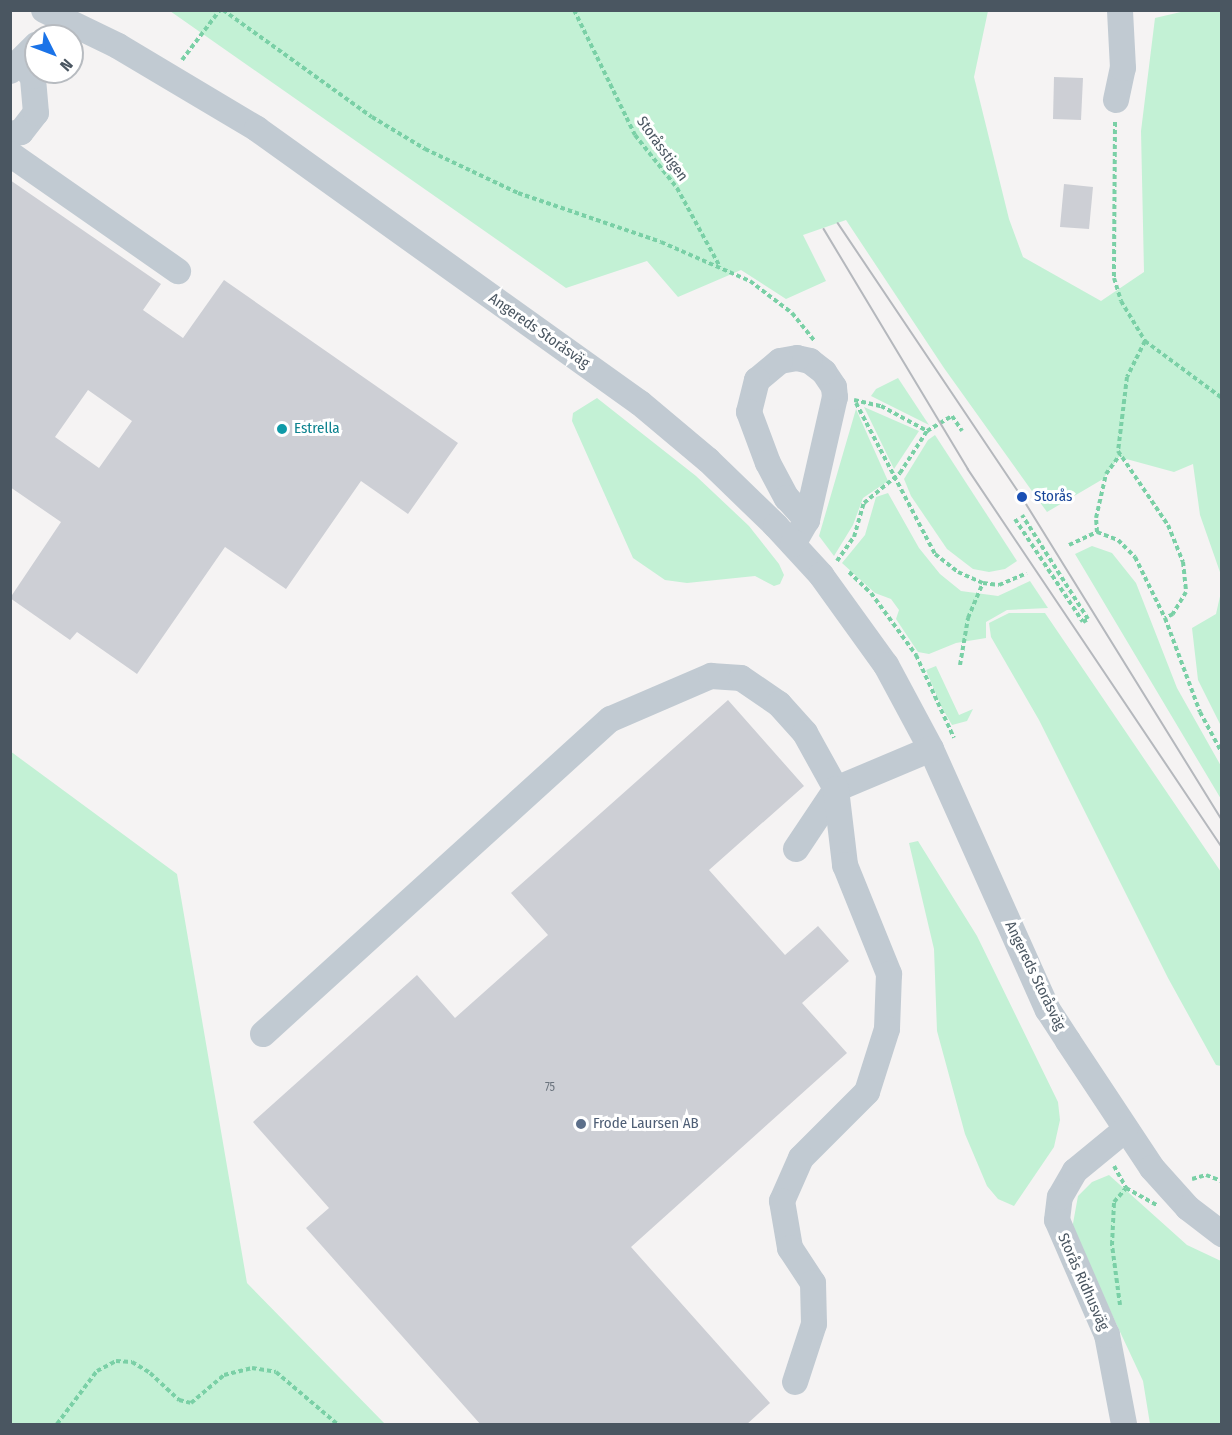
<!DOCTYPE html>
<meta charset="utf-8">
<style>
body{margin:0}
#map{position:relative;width:1232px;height:1435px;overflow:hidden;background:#f5f3f3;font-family:"Fira Sans Condensed",sans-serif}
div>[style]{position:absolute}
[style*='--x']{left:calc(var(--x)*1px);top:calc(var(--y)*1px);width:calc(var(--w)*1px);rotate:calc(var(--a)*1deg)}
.green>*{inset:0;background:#c3f1d5}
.building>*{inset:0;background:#cdcfd5}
.path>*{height:4px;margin-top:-2px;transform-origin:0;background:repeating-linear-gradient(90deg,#7ad0a6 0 4.5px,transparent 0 7.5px)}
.minor>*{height:26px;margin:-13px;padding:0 13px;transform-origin:13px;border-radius:13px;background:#c1cad2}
.tram>*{height:1.5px;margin:-0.75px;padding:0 0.75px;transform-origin:0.75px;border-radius:0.75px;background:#b5b8bd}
.dots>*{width:16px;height:16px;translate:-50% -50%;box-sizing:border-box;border:3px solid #fff;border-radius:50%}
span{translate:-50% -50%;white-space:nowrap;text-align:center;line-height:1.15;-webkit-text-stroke:6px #fff;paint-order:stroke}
.number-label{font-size:12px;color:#6b747e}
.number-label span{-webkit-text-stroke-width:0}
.street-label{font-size:15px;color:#4a5661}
.culture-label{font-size:15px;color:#0d838f}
.left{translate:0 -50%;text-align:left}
.transit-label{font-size:15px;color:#164399}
.service-label{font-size:15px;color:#4e5e75}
.frame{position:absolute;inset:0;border:12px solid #4a5661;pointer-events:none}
.north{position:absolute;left:24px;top:24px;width:60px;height:60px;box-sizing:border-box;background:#fff;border:2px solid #b7bbc0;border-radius:50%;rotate:132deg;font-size:16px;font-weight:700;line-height:24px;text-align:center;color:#4a5661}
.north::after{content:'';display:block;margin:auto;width:21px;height:27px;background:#1a73e8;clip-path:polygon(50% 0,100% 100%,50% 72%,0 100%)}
</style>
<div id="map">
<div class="green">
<i style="clip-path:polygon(170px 11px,988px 11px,974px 77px,1009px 219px,1023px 257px,1101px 301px,1144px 272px,1141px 131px,1155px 18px,1185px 11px,1221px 11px,1221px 575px,1200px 515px,1193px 464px,1174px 472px,1119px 457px,1103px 479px,1047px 512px,944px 368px,846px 220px,803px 235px,826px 281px,786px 299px,741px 270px,678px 297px,647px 261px,566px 288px)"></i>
<i style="clip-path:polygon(898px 378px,929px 425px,871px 396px,876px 389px)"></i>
<i style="clip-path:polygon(597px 398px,696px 476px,749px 526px,779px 564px,784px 575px,780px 584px,774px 586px,755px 576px,687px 583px,665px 580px,633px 558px,572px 421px,573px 413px)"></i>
<i style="clip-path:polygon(864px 407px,919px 431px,894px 469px)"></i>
<i style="clip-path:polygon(856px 409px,888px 481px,863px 498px,853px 525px,834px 556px,819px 536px)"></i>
<i style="clip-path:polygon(935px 435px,1017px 561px,1005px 569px,989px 572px,973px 569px,947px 549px,911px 496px,904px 479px,928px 440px)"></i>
<i style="clip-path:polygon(888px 493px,919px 548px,940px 574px,961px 591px,998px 596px,1030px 581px,1048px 608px,1007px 610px,986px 622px,986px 638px,956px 643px,929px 654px,918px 652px,896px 619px,899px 610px,891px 599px,875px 593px,842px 563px,865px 535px,876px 497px)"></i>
<i style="clip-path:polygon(1092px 546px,1112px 553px,1136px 583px,1177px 688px,1221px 766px,1221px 799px,1075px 554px)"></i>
<i style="clip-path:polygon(1221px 592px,1221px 726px,1198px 680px,1192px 628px,1216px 614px)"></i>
<i style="clip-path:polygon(1009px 613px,1045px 613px,1221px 872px,1221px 1066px,1216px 1065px,1168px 978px,1039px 720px,991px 637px,989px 623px)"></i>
<i style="clip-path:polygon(936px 666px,959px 715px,973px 709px,967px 721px,952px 725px,941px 706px,926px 670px)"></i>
<i style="clip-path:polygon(10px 751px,177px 874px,247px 1283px,385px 1424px,11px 1424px)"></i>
<i style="clip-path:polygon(918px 841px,977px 936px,1058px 1102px,1060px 1120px,1054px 1147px,1014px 1206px,998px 1199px,987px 1186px,965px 1134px,937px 1031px,934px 949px,909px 843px)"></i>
<i style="clip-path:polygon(1109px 1175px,1187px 1245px,1221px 1261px,1221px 1424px,1150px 1424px,1143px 1381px,1072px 1229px,1078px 1196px,1092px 1182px)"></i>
</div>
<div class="building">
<i style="clip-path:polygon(1054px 77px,1083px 78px,1081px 120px,1053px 119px)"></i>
<i style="clip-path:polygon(evenodd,10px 180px,161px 284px,143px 310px,183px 338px,224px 280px,458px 443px,408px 514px,361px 481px,286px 589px,225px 547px,137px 674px,77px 632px,70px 640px,10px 598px,61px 522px,10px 487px,10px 180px,88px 390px,132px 421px,99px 468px,55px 437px,88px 390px)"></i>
<i style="clip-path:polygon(1064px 184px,1093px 187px,1089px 229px,1060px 227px)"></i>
<i style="clip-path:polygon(728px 700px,804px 786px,709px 870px,785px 955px,818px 926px,849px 961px,802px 1003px,847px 1053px,631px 1247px,770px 1403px,746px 1425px,481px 1425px,306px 1228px,329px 1208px,253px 1122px,417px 975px,455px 1018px,548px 935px,511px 893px)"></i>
</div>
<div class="path">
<i style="--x:223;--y:10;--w:183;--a:35.7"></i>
<i style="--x:372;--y:117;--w:62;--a:31.1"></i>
<i style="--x:425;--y:149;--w:103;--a:25.3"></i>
<i style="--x:518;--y:193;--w:151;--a:18.9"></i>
<i style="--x:661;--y:242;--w:97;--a:23.7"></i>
<i style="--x:750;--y:281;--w:53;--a:37.3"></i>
<i style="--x:792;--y:313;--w:35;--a:51"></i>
<i style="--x:574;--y:10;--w:139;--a:64"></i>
<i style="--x:635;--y:135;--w:68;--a:51.6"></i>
<i style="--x:677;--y:188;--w:90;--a:61.4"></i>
<i style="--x:182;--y:60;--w:63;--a:-52.8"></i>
<i style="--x:1115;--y:122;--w:156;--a:90.4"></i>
<i style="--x:1114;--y:278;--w:24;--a:73"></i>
<i style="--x:1121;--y:301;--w:47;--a:59"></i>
<i style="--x:1145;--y:341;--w:96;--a:36.5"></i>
<i style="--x:1145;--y:341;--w:40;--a:116.6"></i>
<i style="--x:1127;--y:377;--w:75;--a:96.9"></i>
<i style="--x:1118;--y:451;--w:89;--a:56"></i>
<i style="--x:1168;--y:525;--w:40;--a:68"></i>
<i style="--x:1183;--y:562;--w:30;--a:84"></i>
<i style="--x:1186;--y:592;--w:26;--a:121"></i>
<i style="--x:1173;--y:614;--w:9;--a:153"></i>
<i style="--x:854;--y:400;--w:28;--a:13"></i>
<i style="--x:881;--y:406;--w:52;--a:28.5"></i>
<i style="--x:856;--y:403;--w:170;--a:62.4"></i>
<i style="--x:935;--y:554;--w:29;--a:38"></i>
<i style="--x:958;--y:572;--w:27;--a:24"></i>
<i style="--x:983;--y:583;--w:16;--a:7"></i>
<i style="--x:999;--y:585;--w:30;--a:-23"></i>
<i style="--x:1015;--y:519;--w:123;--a:56.6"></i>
<i style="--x:1083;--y:622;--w:6;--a:-31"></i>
<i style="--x:1088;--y:619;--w:123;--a:-122.4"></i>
<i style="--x:1097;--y:532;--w:14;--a:-94"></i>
<i style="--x:1096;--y:518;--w:45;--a:-77.2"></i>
<i style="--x:1106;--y:474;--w:24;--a:-54"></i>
<i style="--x:1069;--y:545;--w:31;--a:-25"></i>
<i style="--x:1097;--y:532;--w:22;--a:21"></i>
<i style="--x:1118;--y:540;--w:24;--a:45"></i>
<i style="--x:1135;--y:557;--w:68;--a:63.8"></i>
<i style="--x:1165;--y:618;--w:100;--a:69.6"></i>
<i style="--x:1200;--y:712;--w:47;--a:61.8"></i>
<i style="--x:837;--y:561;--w:29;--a:-55"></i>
<i style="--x:854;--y:537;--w:35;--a:-74"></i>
<i style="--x:864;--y:503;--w:47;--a:-39.8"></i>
<i style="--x:900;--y:473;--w:50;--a:-57.3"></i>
<i style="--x:927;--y:431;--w:29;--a:-31"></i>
<i style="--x:952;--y:416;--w:18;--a:56"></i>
<i style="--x:849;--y:572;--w:30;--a:44"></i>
<i style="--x:871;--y:593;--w:77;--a:54"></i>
<i style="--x:916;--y:655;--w:91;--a:65.4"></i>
<i style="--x:960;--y:665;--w:48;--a:-80.3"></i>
<i style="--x:968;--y:618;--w:38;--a:-67"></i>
<i style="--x:1114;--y:1166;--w:25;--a:61"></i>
<i style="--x:1192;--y:1179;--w:15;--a:-16"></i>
<i style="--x:1206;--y:1175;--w:17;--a:21"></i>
<i style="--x:1120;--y:1305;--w:61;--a:-97.6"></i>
<i style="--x:1112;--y:1245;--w:43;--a:-87.3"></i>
<i style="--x:1114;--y:1202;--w:18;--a:-49"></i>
<i style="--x:1126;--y:1188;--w:35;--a:29"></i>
<i style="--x:57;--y:1424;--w:66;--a:-53"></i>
<i style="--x:97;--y:1371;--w:21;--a:-28"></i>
<i style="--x:116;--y:1361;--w:16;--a:4"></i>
<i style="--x:132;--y:1362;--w:21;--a:31"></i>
<i style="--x:150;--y:1373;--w:40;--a:43"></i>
<i style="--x:179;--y:1400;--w:12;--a:14"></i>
<i style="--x:191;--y:1403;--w:43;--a:-40.3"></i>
<i style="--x:224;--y:1375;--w:29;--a:-14"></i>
<i style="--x:252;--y:1368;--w:24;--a:9"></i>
<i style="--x:276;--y:1372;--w:80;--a:40.4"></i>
</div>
<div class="minor">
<i style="--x:44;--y:10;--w:82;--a:25.9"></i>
<i style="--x:118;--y:46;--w:162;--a:30.8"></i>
<i style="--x:257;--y:129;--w:471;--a:35.6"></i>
<i style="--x:640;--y:403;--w:89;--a:40"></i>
<i style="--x:708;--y:460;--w:95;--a:44.1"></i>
<i style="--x:776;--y:526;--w:67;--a:47.4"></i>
<i style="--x:821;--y:575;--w:111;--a:54.2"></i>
<i style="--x:886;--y:665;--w:95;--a:61.8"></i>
<i style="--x:931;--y:749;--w:286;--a:65.9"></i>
<i style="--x:1048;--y:1010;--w:37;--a:57"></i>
<i style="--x:1068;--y:1041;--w:152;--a:56.5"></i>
<i style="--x:1152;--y:1168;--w:54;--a:48"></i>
<i style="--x:1188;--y:1208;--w:43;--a:37.4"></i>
<i style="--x:10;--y:71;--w:37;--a:-45"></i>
<i style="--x:1116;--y:100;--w:33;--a:-78"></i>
<i style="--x:1123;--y:68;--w:58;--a:-93"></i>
<i style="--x:10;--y:134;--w:11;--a:-10"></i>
<i style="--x:21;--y:132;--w:24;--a:-52"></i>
<i style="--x:36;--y:113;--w:37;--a:-95"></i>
<i style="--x:33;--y:76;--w:18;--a:-139"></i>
<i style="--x:10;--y:154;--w:205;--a:34.9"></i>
<i style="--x:793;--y:544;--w:28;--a:-60"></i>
<i style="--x:807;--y:520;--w:126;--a:-77.2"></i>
<i style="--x:835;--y:397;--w:10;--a:-96"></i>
<i style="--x:834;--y:387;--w:18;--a:-124"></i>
<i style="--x:824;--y:372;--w:18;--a:-142"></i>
<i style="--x:810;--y:361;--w:13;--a:-167"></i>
<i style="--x:797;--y:358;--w:17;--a:170"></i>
<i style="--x:780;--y:361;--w:30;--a:140"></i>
<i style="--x:757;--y:380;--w:33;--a:104"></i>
<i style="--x:749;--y:412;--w:54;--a:69.6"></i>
<i style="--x:768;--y:463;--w:40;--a:62"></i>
<i style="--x:787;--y:498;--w:30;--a:48"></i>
<i style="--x:836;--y:789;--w:103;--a:-22.8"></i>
<i style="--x:796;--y:849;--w:72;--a:-56.3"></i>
<i style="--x:263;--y:1034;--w:469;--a:-42.2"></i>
<i style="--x:611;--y:719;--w:109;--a:-23.3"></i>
<i style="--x:711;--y:676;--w:30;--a:4"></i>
<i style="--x:741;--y:678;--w:46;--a:34.4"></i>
<i style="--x:779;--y:704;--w:39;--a:48"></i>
<i style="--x:805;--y:733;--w:64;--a:61"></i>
<i style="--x:836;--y:789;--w:77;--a:83.2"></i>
<i style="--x:845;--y:865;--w:118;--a:68"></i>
<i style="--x:889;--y:974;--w:55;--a:92.1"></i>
<i style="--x:887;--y:1029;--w:66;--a:107.6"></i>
<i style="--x:867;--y:1092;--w:93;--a:135"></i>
<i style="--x:801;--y:1158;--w:47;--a:113.8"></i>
<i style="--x:782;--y:1201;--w:48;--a:80.3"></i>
<i style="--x:790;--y:1248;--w:42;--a:56.7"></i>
<i style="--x:813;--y:1283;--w:41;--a:88.6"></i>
<i style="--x:814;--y:1324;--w:61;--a:108.1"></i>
<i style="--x:1124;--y:1424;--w:91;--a:-100.8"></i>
<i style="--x:1107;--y:1335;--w:125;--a:-113.5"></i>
<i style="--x:1057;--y:1220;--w:23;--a:-83"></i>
<i style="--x:1060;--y:1197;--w:30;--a:-60"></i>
<i style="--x:1075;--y:1171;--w:65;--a:-39.4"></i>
</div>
<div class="tram">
<i style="--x:838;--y:223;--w:330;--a:56.1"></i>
<i style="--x:1022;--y:497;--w:379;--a:58.2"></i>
<i style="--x:824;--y:229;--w:280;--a:59"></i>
<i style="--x:968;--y:469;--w:455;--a:56.1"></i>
</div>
<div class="dots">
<i style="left:282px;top:429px;background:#0f9aa8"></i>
<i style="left:1022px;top:497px;background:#1a4fb4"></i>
<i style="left:581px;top:1124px;background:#5c6f8a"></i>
</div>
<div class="number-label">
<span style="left:550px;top:1088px">75</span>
</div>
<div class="street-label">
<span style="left:662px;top:149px;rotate:54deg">Storåsstigen</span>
<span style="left:539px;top:331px;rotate:35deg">Angereds Storåsväg</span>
<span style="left:1035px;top:976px;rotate:64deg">Angereds Storåsväg</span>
<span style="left:1083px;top:1282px;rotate:66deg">Storås Ridhusväg</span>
</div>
<div class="culture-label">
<span class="left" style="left:294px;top:429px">Estrella</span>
</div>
<div class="transit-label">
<span class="left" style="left:1034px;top:497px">Storås</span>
</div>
<div class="service-label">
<span class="left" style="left:593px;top:1124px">Frode Laursen AB</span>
</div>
<div class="frame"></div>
<div class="north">N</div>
</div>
